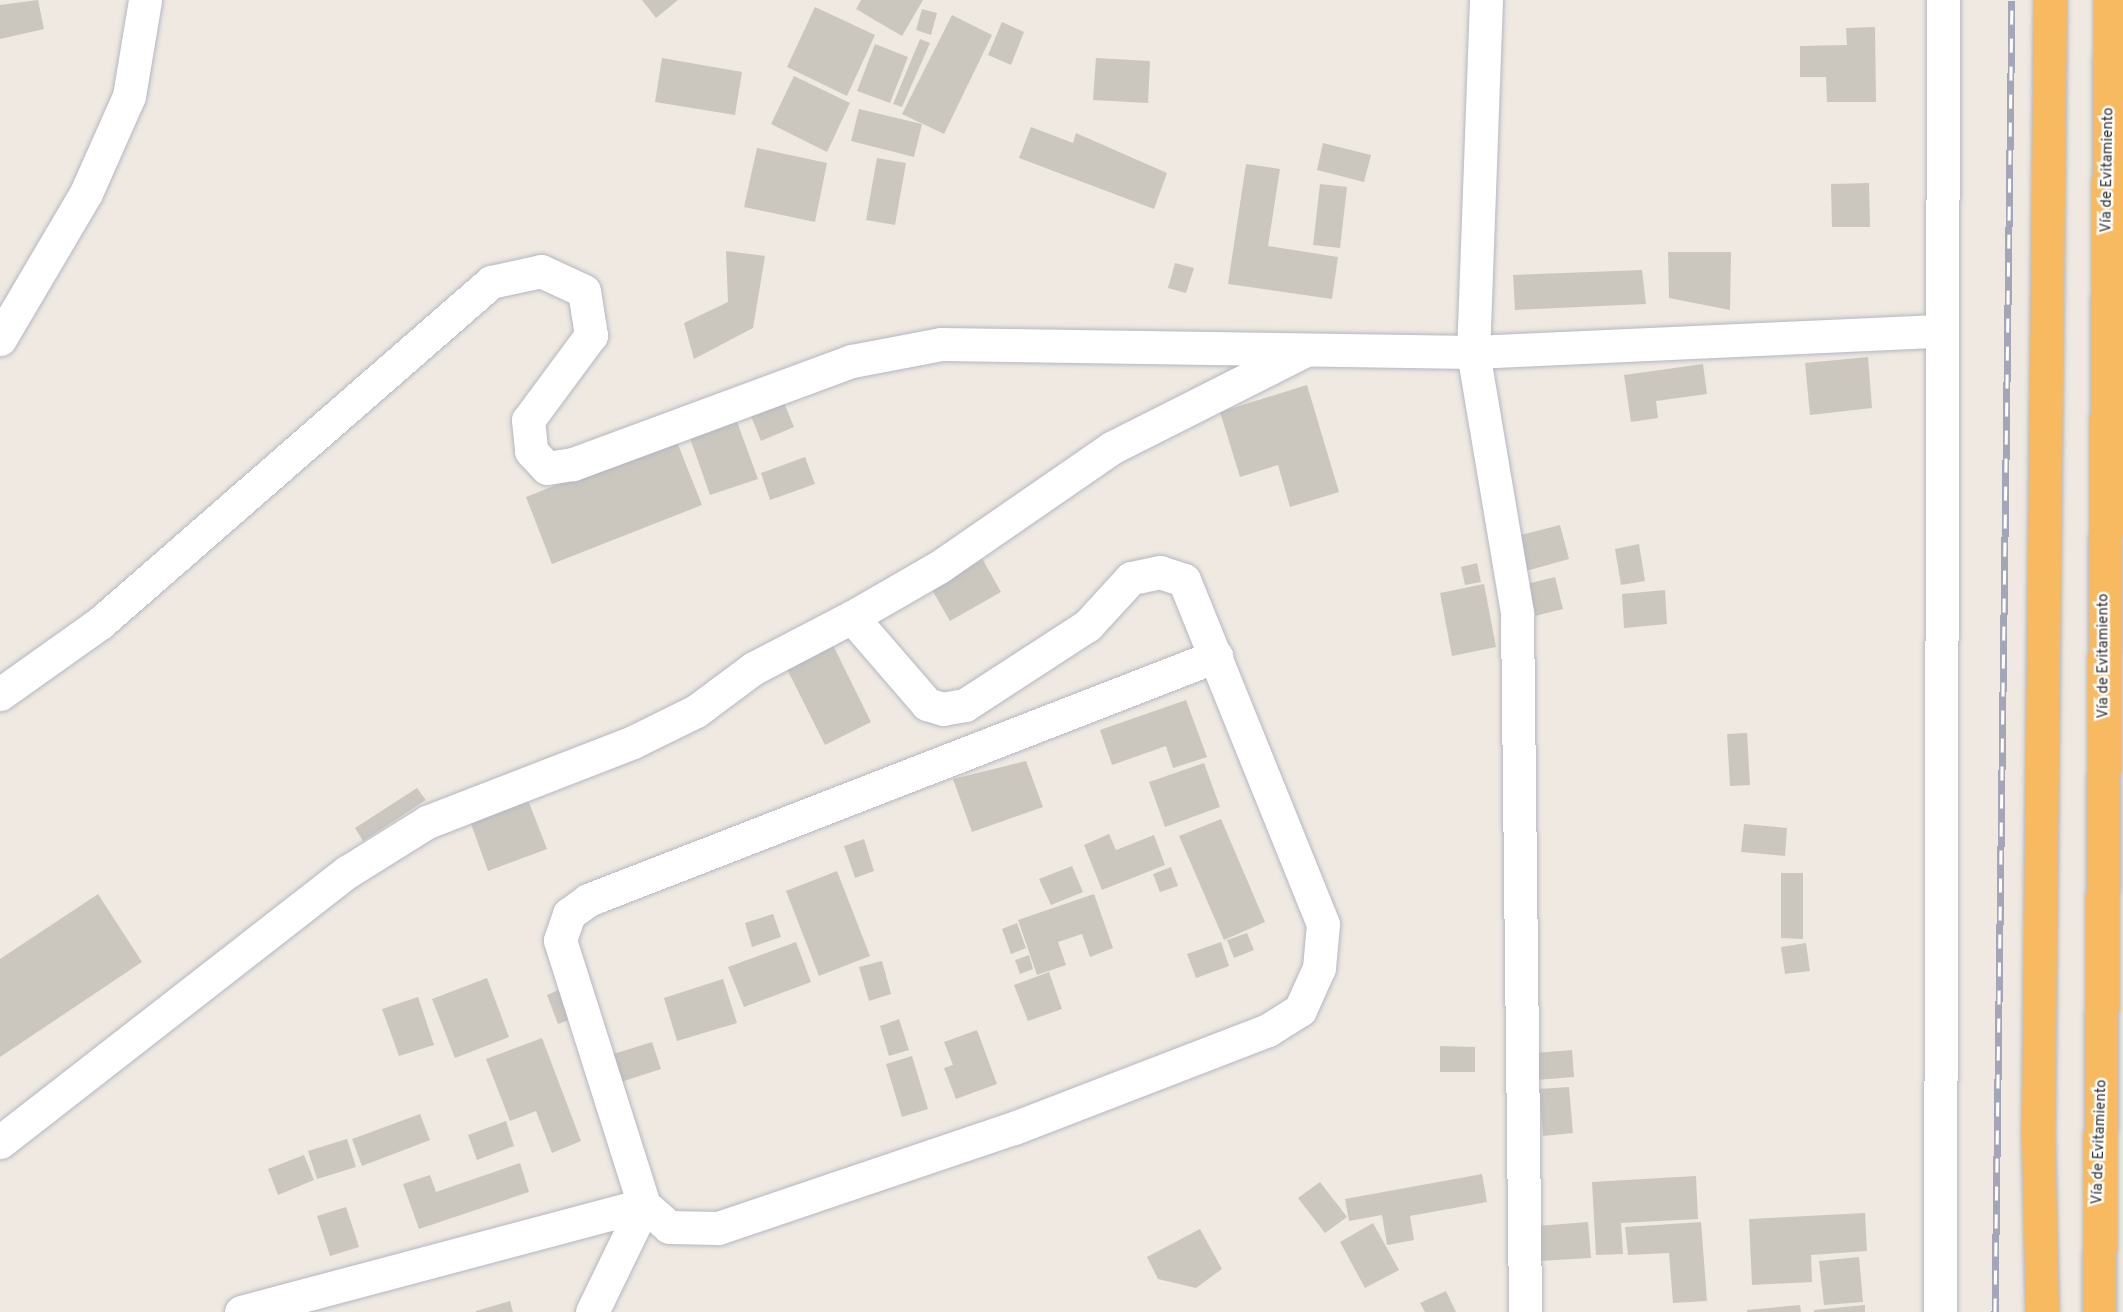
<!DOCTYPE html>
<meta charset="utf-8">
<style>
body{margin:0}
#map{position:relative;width:2123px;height:1312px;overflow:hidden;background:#efe9e1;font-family:Overpass,sans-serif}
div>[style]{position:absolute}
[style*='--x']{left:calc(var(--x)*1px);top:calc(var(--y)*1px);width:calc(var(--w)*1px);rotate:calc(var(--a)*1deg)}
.building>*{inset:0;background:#cbc7bf}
.roads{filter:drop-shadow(0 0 2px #b4b7c1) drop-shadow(0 0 2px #b4b7c1)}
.minor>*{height:33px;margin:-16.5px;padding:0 16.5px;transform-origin:16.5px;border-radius:16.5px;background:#fff}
.trunk>*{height:33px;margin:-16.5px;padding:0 16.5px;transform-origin:16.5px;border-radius:16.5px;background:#f8ba60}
.rail>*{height:7px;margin-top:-3.5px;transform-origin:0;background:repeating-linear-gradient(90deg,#fff 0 14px,#a3a6b8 0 28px);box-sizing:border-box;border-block:2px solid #a3a6b8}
span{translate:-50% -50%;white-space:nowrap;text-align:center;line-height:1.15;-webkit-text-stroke:5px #fff;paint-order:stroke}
.street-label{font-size:15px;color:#2e2e2e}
</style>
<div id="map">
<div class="building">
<i style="clip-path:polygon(38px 0,44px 29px,0 39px,0 5px)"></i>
<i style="clip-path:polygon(642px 0,678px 0,656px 18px)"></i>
<i style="clip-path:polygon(861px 0,923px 0,902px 36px,856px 9px)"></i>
<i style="clip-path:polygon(815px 7px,875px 35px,847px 96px,787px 67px)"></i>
<i style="clip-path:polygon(922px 9px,937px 13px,931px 35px,916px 30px)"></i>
<i style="clip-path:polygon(952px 15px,992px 35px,944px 134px,902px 114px)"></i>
<i style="clip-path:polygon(1002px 22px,1024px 32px,1011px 65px,988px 55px)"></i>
<i style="clip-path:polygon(1875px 27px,1876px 102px,1827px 102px,1826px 77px,1800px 77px,1800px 46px,1847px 45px,1846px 28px)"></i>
<i style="clip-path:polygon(920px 39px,930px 43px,902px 107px,893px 104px)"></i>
<i style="clip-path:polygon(875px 44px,908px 57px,890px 103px,857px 91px)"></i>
<i style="clip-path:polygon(662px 58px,742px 72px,735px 115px,655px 102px)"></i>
<i style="clip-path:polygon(1096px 58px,1150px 61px,1148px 103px,1093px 100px)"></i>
<i style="clip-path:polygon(794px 76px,850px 103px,827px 152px,771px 124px)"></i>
<i style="clip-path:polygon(859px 109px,922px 124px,914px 157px,851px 141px)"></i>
<i style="clip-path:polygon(1031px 127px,1073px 143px,1076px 133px,1167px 173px,1154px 209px,1019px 158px)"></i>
<i style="clip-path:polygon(1323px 143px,1371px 155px,1364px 182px,1317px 170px)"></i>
<i style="clip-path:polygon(757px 148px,827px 163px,815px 222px,744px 207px)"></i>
<i style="clip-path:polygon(877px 158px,906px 163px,895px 225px,866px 220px)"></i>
<i style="clip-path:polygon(1246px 164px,1280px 169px,1268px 246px,1338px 257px,1332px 299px,1228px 284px)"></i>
<i style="clip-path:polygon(1869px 183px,1870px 227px,1832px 227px,1831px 184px)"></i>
<i style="clip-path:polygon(1320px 184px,1347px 187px,1340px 248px,1313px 245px)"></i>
<i style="clip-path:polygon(726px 251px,765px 256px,753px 328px,694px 359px,684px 323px,728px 302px)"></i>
<i style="clip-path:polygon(1668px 252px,1731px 252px,1730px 310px,1669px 298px)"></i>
<i style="clip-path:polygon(1175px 263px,1194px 268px,1186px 293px,1168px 288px)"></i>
<i style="clip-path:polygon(1642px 270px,1646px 304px,1515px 310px,1513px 275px)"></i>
<i style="clip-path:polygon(1868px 357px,1872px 408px,1810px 415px,1805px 363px)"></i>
<i style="clip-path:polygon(1703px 364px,1707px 394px,1656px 401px,1658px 418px,1631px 422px,1624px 375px)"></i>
<i style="clip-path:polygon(1307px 385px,1339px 492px,1290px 507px,1278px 465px,1240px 477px,1220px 412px)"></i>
<i style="clip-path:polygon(780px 393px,794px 427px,761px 441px,747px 406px)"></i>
<i style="clip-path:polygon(732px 408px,758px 479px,710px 495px,685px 424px)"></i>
<i style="clip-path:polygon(675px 437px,702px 505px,552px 564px,526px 497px)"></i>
<i style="clip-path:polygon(805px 457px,815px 484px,770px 500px,761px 473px)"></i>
<i style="clip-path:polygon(1560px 525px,1569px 559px,1526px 571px,1517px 536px)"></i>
<i style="clip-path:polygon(1639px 544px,1645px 581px,1621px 585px,1615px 549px)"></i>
<i style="clip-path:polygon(979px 553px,1001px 592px,950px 621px,928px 583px)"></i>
<i style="clip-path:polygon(1477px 563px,1481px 582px,1465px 585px,1461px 567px)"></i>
<i style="clip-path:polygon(1555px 577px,1563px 609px,1535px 616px,1527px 584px)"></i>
<i style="clip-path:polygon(1484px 584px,1496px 647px,1452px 656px,1440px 593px)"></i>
<i style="clip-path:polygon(1665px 590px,1667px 624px,1624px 628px,1622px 594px)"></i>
<i style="clip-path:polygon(827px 633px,871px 722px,825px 745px,781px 657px)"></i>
<i style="clip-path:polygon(1186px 700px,1207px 757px,1173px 768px,1166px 746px,1112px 765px,1100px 730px)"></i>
<i style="clip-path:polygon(1747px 733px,1750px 785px,1730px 786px,1727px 734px)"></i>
<i style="clip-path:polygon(1026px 761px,1043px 807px,972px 832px,953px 779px)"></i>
<i style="clip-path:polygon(1204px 763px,1220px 807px,1165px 827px,1149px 782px)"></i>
<i style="clip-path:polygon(417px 788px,426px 800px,363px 841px,355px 828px)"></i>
<i style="clip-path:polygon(528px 800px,547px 849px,488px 871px,470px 821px)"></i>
<i style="clip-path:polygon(1221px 819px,1265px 922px,1224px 940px,1179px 836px)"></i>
<i style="clip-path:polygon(1744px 824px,1787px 828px,1785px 856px,1741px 852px)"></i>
<i style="clip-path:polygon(1109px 834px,1116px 850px,1154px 835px,1165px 865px,1102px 890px,1084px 845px)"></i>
<i style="clip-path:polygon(864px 839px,874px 871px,855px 878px,844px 846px)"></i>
<i style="clip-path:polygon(1072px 866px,1083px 892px,1051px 905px,1039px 879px)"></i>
<i style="clip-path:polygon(1171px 867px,1178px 886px,1160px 892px,1153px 874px)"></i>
<i style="clip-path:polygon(837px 871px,870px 956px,819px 976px,786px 891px)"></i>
<i style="clip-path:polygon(1781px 873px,1803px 873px,1803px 939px,1781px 938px)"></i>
<i style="clip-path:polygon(98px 894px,142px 962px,0 1057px,0 959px)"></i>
<i style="clip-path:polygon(1094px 894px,1113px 948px,1090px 957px,1082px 934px,1058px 942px,1066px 965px,1037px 975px,1018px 920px)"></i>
<i style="clip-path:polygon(773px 914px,781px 937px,752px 947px,745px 923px)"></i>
<i style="clip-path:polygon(1017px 923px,1026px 948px,1011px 954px,1002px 929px)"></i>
<i style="clip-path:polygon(1247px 933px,1254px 950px,1234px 958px,1227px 940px)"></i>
<i style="clip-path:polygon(796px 942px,811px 982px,744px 1007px,728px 967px)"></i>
<i style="clip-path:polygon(1221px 942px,1229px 966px,1196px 978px,1187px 954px)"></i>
<i style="clip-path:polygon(1806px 943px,1810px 971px,1785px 974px,1781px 947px)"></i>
<i style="clip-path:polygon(1029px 955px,1033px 969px,1020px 974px,1015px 960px)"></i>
<i style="clip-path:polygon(882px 961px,891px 994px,869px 1001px,859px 967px)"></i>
<i style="clip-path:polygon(1049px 972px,1062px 1009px,1028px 1021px,1014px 985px)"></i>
<i style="clip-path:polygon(487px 978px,509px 1037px,455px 1058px,432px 999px)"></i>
<i style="clip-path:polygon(723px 979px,737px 1023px,677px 1041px,664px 998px)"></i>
<i style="clip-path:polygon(563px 988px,574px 1018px,558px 1024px,547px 995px)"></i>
<i style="clip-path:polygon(418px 997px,434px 1045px,399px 1056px,382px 1009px)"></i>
<i style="clip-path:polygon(899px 1019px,909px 1050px,889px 1056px,880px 1026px)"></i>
<i style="clip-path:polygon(977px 1030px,997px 1084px,956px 1099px,944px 1068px,953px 1065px,944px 1042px)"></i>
<i style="clip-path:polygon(542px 1038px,581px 1141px,552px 1153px,536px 1111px,510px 1121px,486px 1059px)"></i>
<i style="clip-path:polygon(652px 1042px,661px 1069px,615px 1084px,607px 1056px)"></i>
<i style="clip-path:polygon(1440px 1046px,1475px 1047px,1475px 1072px,1440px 1072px)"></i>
<i style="clip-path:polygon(1572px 1050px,1574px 1077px,1536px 1080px,1535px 1053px)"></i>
<i style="clip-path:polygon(912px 1056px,928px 1109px,902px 1117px,886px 1064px)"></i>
<i style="clip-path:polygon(1569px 1087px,1573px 1133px,1543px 1136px,1539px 1089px)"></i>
<i style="clip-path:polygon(420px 1114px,430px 1140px,362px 1166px,352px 1139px)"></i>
<i style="clip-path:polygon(506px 1121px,514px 1146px,477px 1160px,468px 1135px)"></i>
<i style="clip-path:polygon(347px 1139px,356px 1167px,317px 1179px,308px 1151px)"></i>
<i style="clip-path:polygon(304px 1155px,314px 1180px,278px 1195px,268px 1169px)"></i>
<i style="clip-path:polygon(520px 1163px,529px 1192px,419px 1229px,403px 1184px,430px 1175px,436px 1192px)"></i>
<i style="clip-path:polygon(1482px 1174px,1487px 1202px,1410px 1216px,1414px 1240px,1387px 1245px,1382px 1215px,1349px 1221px,1345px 1199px)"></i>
<i style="clip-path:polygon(1696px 1176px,1698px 1219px,1621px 1223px,1623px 1254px,1596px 1255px,1592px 1182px)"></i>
<i style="clip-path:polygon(1320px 1182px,1347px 1217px,1325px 1233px,1298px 1198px)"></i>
<i style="clip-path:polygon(346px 1207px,359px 1247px,330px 1256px,317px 1216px)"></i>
<i style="clip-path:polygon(1865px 1213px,1867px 1251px,1811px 1255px,1812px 1282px,1752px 1285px,1749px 1219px)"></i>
<i style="clip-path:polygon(1588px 1222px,1591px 1258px,1539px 1261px,1537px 1226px)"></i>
<i style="clip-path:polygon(1701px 1222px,1707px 1301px,1673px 1303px,1669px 1253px,1628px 1255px,1625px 1227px)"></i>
<i style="clip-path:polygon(1373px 1223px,1399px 1270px,1365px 1288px,1340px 1242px)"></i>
<i style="clip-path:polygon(1200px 1229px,1222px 1269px,1196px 1288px,1158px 1279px,1147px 1257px)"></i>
<i style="clip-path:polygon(1859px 1257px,1863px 1302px,1824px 1305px,1819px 1261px)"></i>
<i style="clip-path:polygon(1446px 1291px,1456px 1312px,1425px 1312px,1420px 1303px)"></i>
<i style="clip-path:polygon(510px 1301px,513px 1312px,476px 1312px,476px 1311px)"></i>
<i style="clip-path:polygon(1800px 1305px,1801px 1312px,1747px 1312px,1747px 1310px)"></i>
<i style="clip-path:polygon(1865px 1305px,1865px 1312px,1814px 1312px,1814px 1310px)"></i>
</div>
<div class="roads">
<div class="minor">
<i style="--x:1486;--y:0;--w:352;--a:92.1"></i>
<i style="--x:1473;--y:352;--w:265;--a:80.4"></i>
<i style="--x:1517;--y:613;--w:699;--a:89.34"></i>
<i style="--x:0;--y:339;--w:169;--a:-59.5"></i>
<i style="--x:86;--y:193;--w:106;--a:-66.1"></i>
<i style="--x:129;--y:96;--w:97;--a:-80.5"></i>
<i style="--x:0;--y:694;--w:123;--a:-35.4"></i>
<i style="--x:100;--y:623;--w:519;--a:-41.09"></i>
<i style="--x:491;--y:282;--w:51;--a:-12.4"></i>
<i style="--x:541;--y:271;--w:47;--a:24.9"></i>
<i style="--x:584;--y:291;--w:45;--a:81"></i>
<i style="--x:591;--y:335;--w:106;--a:126.5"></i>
<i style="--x:528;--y:420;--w:31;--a:84"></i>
<i style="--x:531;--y:451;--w:23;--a:47"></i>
<i style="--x:547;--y:468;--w:26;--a:-9"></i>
<i style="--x:573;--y:464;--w:297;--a:-20.3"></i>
<i style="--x:852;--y:361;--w:91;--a:-10.8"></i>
<i style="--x:941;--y:344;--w:532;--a:0.86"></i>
<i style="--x:1473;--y:352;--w:466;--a:-2.6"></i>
<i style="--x:0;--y:1142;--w:440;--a:-37.9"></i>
<i style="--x:347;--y:872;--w:94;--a:-32"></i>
<i style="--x:427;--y:822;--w:221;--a:-21.2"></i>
<i style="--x:633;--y:742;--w:70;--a:-26.2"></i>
<i style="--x:696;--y:711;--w:72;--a:-36.6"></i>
<i style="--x:754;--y:668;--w:110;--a:-27.5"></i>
<i style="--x:241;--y:1312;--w:417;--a:-14.9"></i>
<i style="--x:644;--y:1205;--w:33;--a:41"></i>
<i style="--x:669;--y:1227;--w:49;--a:1.2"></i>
<i style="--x:718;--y:1228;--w:312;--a:-18.7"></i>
<i style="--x:1014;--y:1128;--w:272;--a:-21.1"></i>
<i style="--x:1268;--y:1030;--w:38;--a:-32"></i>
<i style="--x:1300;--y:1010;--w:46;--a:-65.7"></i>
<i style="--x:1319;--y:968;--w:44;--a:-84.8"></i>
<i style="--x:1323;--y:924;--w:371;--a:-112"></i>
<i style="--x:1184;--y:580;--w:25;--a:-162"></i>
<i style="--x:1160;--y:572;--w:30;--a:168"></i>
<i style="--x:1131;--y:578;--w:64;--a:132.5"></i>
<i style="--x:1088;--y:625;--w:147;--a:147"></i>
<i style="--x:965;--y:705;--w:22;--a:170"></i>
<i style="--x:943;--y:709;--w:17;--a:-163"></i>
<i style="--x:927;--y:704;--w:115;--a:-130.8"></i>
<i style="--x:852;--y:617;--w:100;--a:-29.9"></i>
<i style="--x:939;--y:567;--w:211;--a:-34.6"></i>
<i style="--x:1113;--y:447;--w:212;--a:-26.7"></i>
<i style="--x:592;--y:1312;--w:119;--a:-64.1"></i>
<i style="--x:644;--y:1205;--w:278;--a:-107.6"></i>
<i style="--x:560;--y:940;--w:28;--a:-71"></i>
<i style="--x:569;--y:914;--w:24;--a:-36"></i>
<i style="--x:588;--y:900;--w:674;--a:-21.23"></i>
<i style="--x:1940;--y:1312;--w:1312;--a:-89.87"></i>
</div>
<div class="trunk">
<i style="--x:2042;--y:1312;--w:183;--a:-91.3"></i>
<i style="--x:2038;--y:1129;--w:1129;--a:-89.39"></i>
<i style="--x:2099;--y:1312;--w:1312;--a:-89.52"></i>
</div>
</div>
<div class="rail">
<i style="--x:1995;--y:1312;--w:1312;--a:-89.26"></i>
</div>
<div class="street-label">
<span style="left:2108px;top:170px;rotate:-89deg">Vía de Evitamiento</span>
<span style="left:2104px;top:656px;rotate:-90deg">Vía de Evitamiento</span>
<span style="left:2100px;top:1142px;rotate:-88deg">Vía de Evitamiento</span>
</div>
</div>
